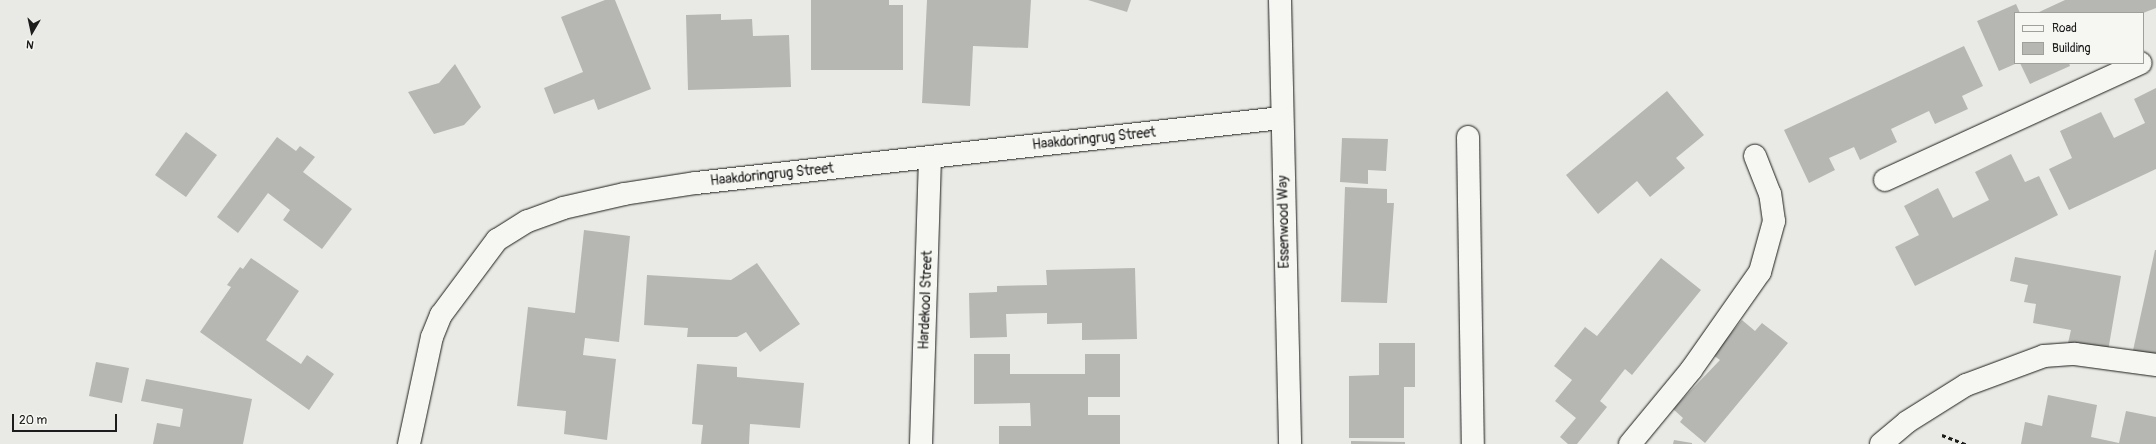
<!DOCTYPE html>
<style>
body{margin:0}
#map{position:relative;width:2156px;height:444px;overflow:hidden;background:#e9e9e5;font-family:Pangolin,sans-serif}
div>[style]{position:absolute}
[style*='--x']{left:calc(var(--x)*1px);top:calc(var(--y)*1px);width:calc(var(--w)*1px);rotate:calc(var(--a)*1deg)}
.building>*{inset:0;background:#b6b6b3}
.path>*{height:2.5px;margin-top:-1.25px;transform-origin:0;background:repeating-linear-gradient(90deg,#1c1c1c 0 4px,transparent 0 7px)}
.roads{filter:drop-shadow(0 0 1px #1c1c1c) drop-shadow(0 0 1px #1c1c1c)}
.minor>*{height:22px;margin:-11px;padding:0 11px;transform-origin:11px;border-radius:11px;background:#f6f6f2}
span{translate:-50% -50%;white-space:nowrap;text-align:center;line-height:1.15;-webkit-text-stroke:3.5px #f6f6f2;paint-order:stroke}
.street-label{font-size:14px;color:#1c1c1c}
.legend{position:absolute;left:2014px;top:12px;width:130px;height:52px;box-sizing:border-box;background:#f6f6f2;border:1px solid #9f9f9c;margin:0;padding:5px 7px;list-style:none;font-size:12px;color:#1c1c1c}
.legend li{display:flex;align-items:center;gap:8px;height:20px}
.legend b{width:20px;border:1px solid #9f9f9c}
.north{position:absolute;left:12px;top:12px;width:40px;height:40px;-webkit-text-stroke:3px #f6f6f2;paint-order:stroke;rotate:189deg;font-size:11px;font-weight:700;line-height:16px;text-align:center;color:#1c1c1c}
.north::after{content:'';display:block;margin:auto;width:14px;height:18px;background:#1c1c1c;clip-path:polygon(50% 0,100% 100%,50% 72%,0 100%)}
.scale{position:absolute;left:12px;top:414px;width:105px;height:18px;box-sizing:border-box;border:2px solid #1c1c1c;border-top:0;padding-left:5px;font-size:12px;line-height:14px;white-space:nowrap;color:#1c1c1c;-webkit-text-stroke:3px #f6f6f2;paint-order:stroke}
</style>
<div id="map">
<div class="building">
<i style="clip-path:polygon(605px 0,615px 0,651px 89px,598px 110px,594px 99px,554px 114px,544px 88px,583px 72px,561px 17px)"></i>
<i style="clip-path:polygon(811px 0,889px 0,889px 5px,903px 5px,903px 70px,811px 70px)"></i>
<i style="clip-path:polygon(927px 0,1031px 0,1028px 48px,973px 46px,970px 106px,922px 103px)"></i>
<i style="clip-path:polygon(1088px 0,1131px 0,1127px 12px)"></i>
<i style="clip-path:polygon(2065px 0,2156px 0,2156px 8px,2143px 13px,2037px 13px)"></i>
<i style="clip-path:polygon(2016px 4px,2020px 13px,2015px 13px,2015px 64px,1999px 71px,1977px 21px)"></i>
<i style="clip-path:polygon(721px 14px,721px 20px,752px 19px,753px 36px,789px 35px,791px 87px,688px 90px,686px 15px)"></i>
<i style="clip-path:polygon(1964px 46px,1983px 86px,1962px 96px,1968px 109px,1935px 124px,1929px 111px,1891px 129px,1897px 142px,1860px 160px,1854px 147px,1829px 158px,1835px 170px,1809px 183px,1784px 130px)"></i>
<i style="clip-path:polygon(2020px 63px,2069px 63px,2070px 66px,2030px 84px)"></i>
<i style="clip-path:polygon(455px 64px,481px 107px,464px 125px,434px 134px,408px 92px,439px 83px)"></i>
<i style="clip-path:polygon(2156px 88px,2156px 169px,2069px 210px,2049px 169px,2072px 158px,2060px 131px,2101px 112px,2114px 138px,2145px 123px,2134px 99px)"></i>
<i style="clip-path:polygon(1667px 91px,1704px 135px,1676px 158px,1685px 168px,1650px 197px,1637px 181px,1598px 214px,1566px 175px)"></i>
<i style="clip-path:polygon(186px 132px,217px 155px,186px 197px,155px 175px)"></i>
<i style="clip-path:polygon(277px 137px,296px 151px,300px 146px,315px 157px,303px 172px,352px 209px,322px 249px,283px 220px,290px 210px,268px 193px,238px 233px,217px 217px)"></i>
<i style="clip-path:polygon(1342px 138px,1388px 139px,1386px 171px,1368px 170px,1368px 184px,1340px 182px)"></i>
<i style="clip-path:polygon(2011px 154px,2025px 182px,2039px 176px,2058px 215px,1915px 286px,1895px 247px,1919px 235px,1904px 206px,1938px 188px,1953px 218px,1989px 200px,1975px 172px)"></i>
<i style="clip-path:polygon(1345px 187px,1387px 189px,1387px 203px,1394px 203px,1387px 303px,1341px 302px)"></i>
<i style="clip-path:polygon(584px 230px,630px 236px,619px 342px,585px 338px,583px 355px,616px 359px,607px 440px,564px 434px,566px 411px,517px 406px,528px 307px,575px 313px)"></i>
<i style="clip-path:polygon(2155px 250px,2156px 250px,2156px 360px,2132px 355px)"></i>
<i style="clip-path:polygon(2015px 257px,2121px 276px,2108px 351px,2068px 343px,2071px 330px,2033px 323px,2036px 304px,2024px 302px,2028px 285px,2010px 281px)"></i>
<i style="clip-path:polygon(251px 258px,299px 291px,266px 340px,301px 364px,307px 355px,334px 374px,309px 410px,200px 332px,231px 287px,227px 285px,240px 267px,243px 269px)"></i>
<i style="clip-path:polygon(1661px 258px,1701px 290px,1632px 375px,1625px 369px,1600px 401px,1607px 407px,1577px 444px,1568px 444px,1560px 437px,1576px 418px,1555px 401px,1572px 380px,1554px 366px,1585px 327px,1597px 336px)"></i>
<i style="clip-path:polygon(757px 263px,800px 324px,760px 352px,746px 332px,737px 337px,687px 337px,688px 328px,644px 325px,647px 275px,731px 280px)"></i>
<i style="clip-path:polygon(1135px 268px,1137px 339px,1082px 340px,1082px 323px,1047px 324px,1047px 313px,1006px 314px,1007px 337px,970px 338px,969px 293px,997px 292px,997px 286px,1047px 285px,1046px 270px)"></i>
<i style="clip-path:polygon(1742px 320px,1755px 331px,1762px 323px,1788px 343px,1705px 443px,1680px 422px,1683px 418px,1673px 409px,1720px 360px,1713px 355px)"></i>
<i style="clip-path:polygon(1379px 343px,1415px 343px,1415px 387px,1404px 387px,1404px 438px,1349px 438px,1349px 376px,1379px 375px)"></i>
<i style="clip-path:polygon(974px 354px,1010px 354px,1010px 374px,1085px 374px,1085px 354px,1120px 354px,1120px 397px,1088px 397px,1088px 415px,1120px 415px,1120px 444px,999px 444px,999px 426px,1031px 426px,1030px 403px,974px 404px)"></i>
<i style="clip-path:polygon(96px 362px,129px 368px,122px 403px,89px 396px)"></i>
<i style="clip-path:polygon(697px 364px,737px 367px,737px 377px,804px 383px,800px 428px,750px 424px,749px 444px,701px 444px,703px 425px,692px 424px)"></i>
<i style="clip-path:polygon(146px 379px,252px 399px,243px 444px,153px 444px,157px 423px,180px 427px,183px 409px,141px 401px)"></i>
<i style="clip-path:polygon(2048px 395px,2097px 405px,2091px 437px,2119px 443px,2126px 411px,2156px 417px,2156px 444px,2021px 444px,2025px 422px,2042px 426px)"></i>
<i style="clip-path:polygon(1674px 440px,1692px 443px,1692px 444px,1673px 444px)"></i>
<i style="clip-path:polygon(1351px 441px,1405px 442px,1405px 444px,1351px 444px)"></i>
</div>
<div class="path">
<i style="--x:1942;--y:435;--w:26;--a:21"></i>
</div>
<div class="roads">
<div class="minor">
<i style="--x:1280;--y:0;--w:444;--a:88.7"></i>
<i style="--x:1468;--y:137;--w:307;--a:89.1"></i>
<i style="--x:1885;--y:180;--w:281;--a:-24.6"></i>
<i style="--x:409;--y:444;--w:109;--a:-77.9"></i>
<i style="--x:432;--y:337;--w:24;--a:-68"></i>
<i style="--x:441;--y:315;--w:94;--a:-53.3"></i>
<i style="--x:497;--y:240;--w:36;--a:-32"></i>
<i style="--x:528;--y:221;--w:37;--a:-20"></i>
<i style="--x:563;--y:208;--w:63;--a:-12.9"></i>
<i style="--x:624;--y:194;--w:73;--a:-8.7"></i>
<i style="--x:696;--y:183;--w:589;--a:-6.34"></i>
<i style="--x:921;--y:444;--w:287;--a:-88.2"></i>
<i style="--x:1630;--y:444;--w:96;--a:-50.5"></i>
<i style="--x:1691;--y:370;--w:120;--a:-54.9"></i>
<i style="--x:1760;--y:272;--w:53;--a:-74.6"></i>
<i style="--x:1774;--y:221;--w:27;--a:-98"></i>
<i style="--x:1770;--y:194;--w:41;--a:-111.5"></i>
<i style="--x:1881;--y:444;--w:34;--a:-40"></i>
<i style="--x:1907;--y:422;--w:70;--a:-32.1"></i>
<i style="--x:1966;--y:385;--w:83;--a:-20.4"></i>
<i style="--x:2044;--y:356;--w:31;--a:-4"></i>
<i style="--x:2075;--y:354;--w:82;--a:7.7"></i>
</div>
</div>
<div class="street-label">
<span style="left:1094px;top:139px;rotate:-6deg">Haakdoringrug Street</span>
<span style="left:772px;top:175px;rotate:-6deg">Haakdoringrug Street</span>
<span style="left:1284px;top:222px;rotate:-91deg">Essenwood Way</span>
<span style="left:926px;top:300px;rotate:-88deg">Hardekool Street</span>
</div>
<ul class="legend">
<li><b style="height:5px;background:#f6f6f2"></b>Road</li>
<li><b style="height:11px;background:#b6b6b3"></b>Building</li>
</ul>
<div class="north">N</div>
<div class="scale">20 m</div>
</div>
